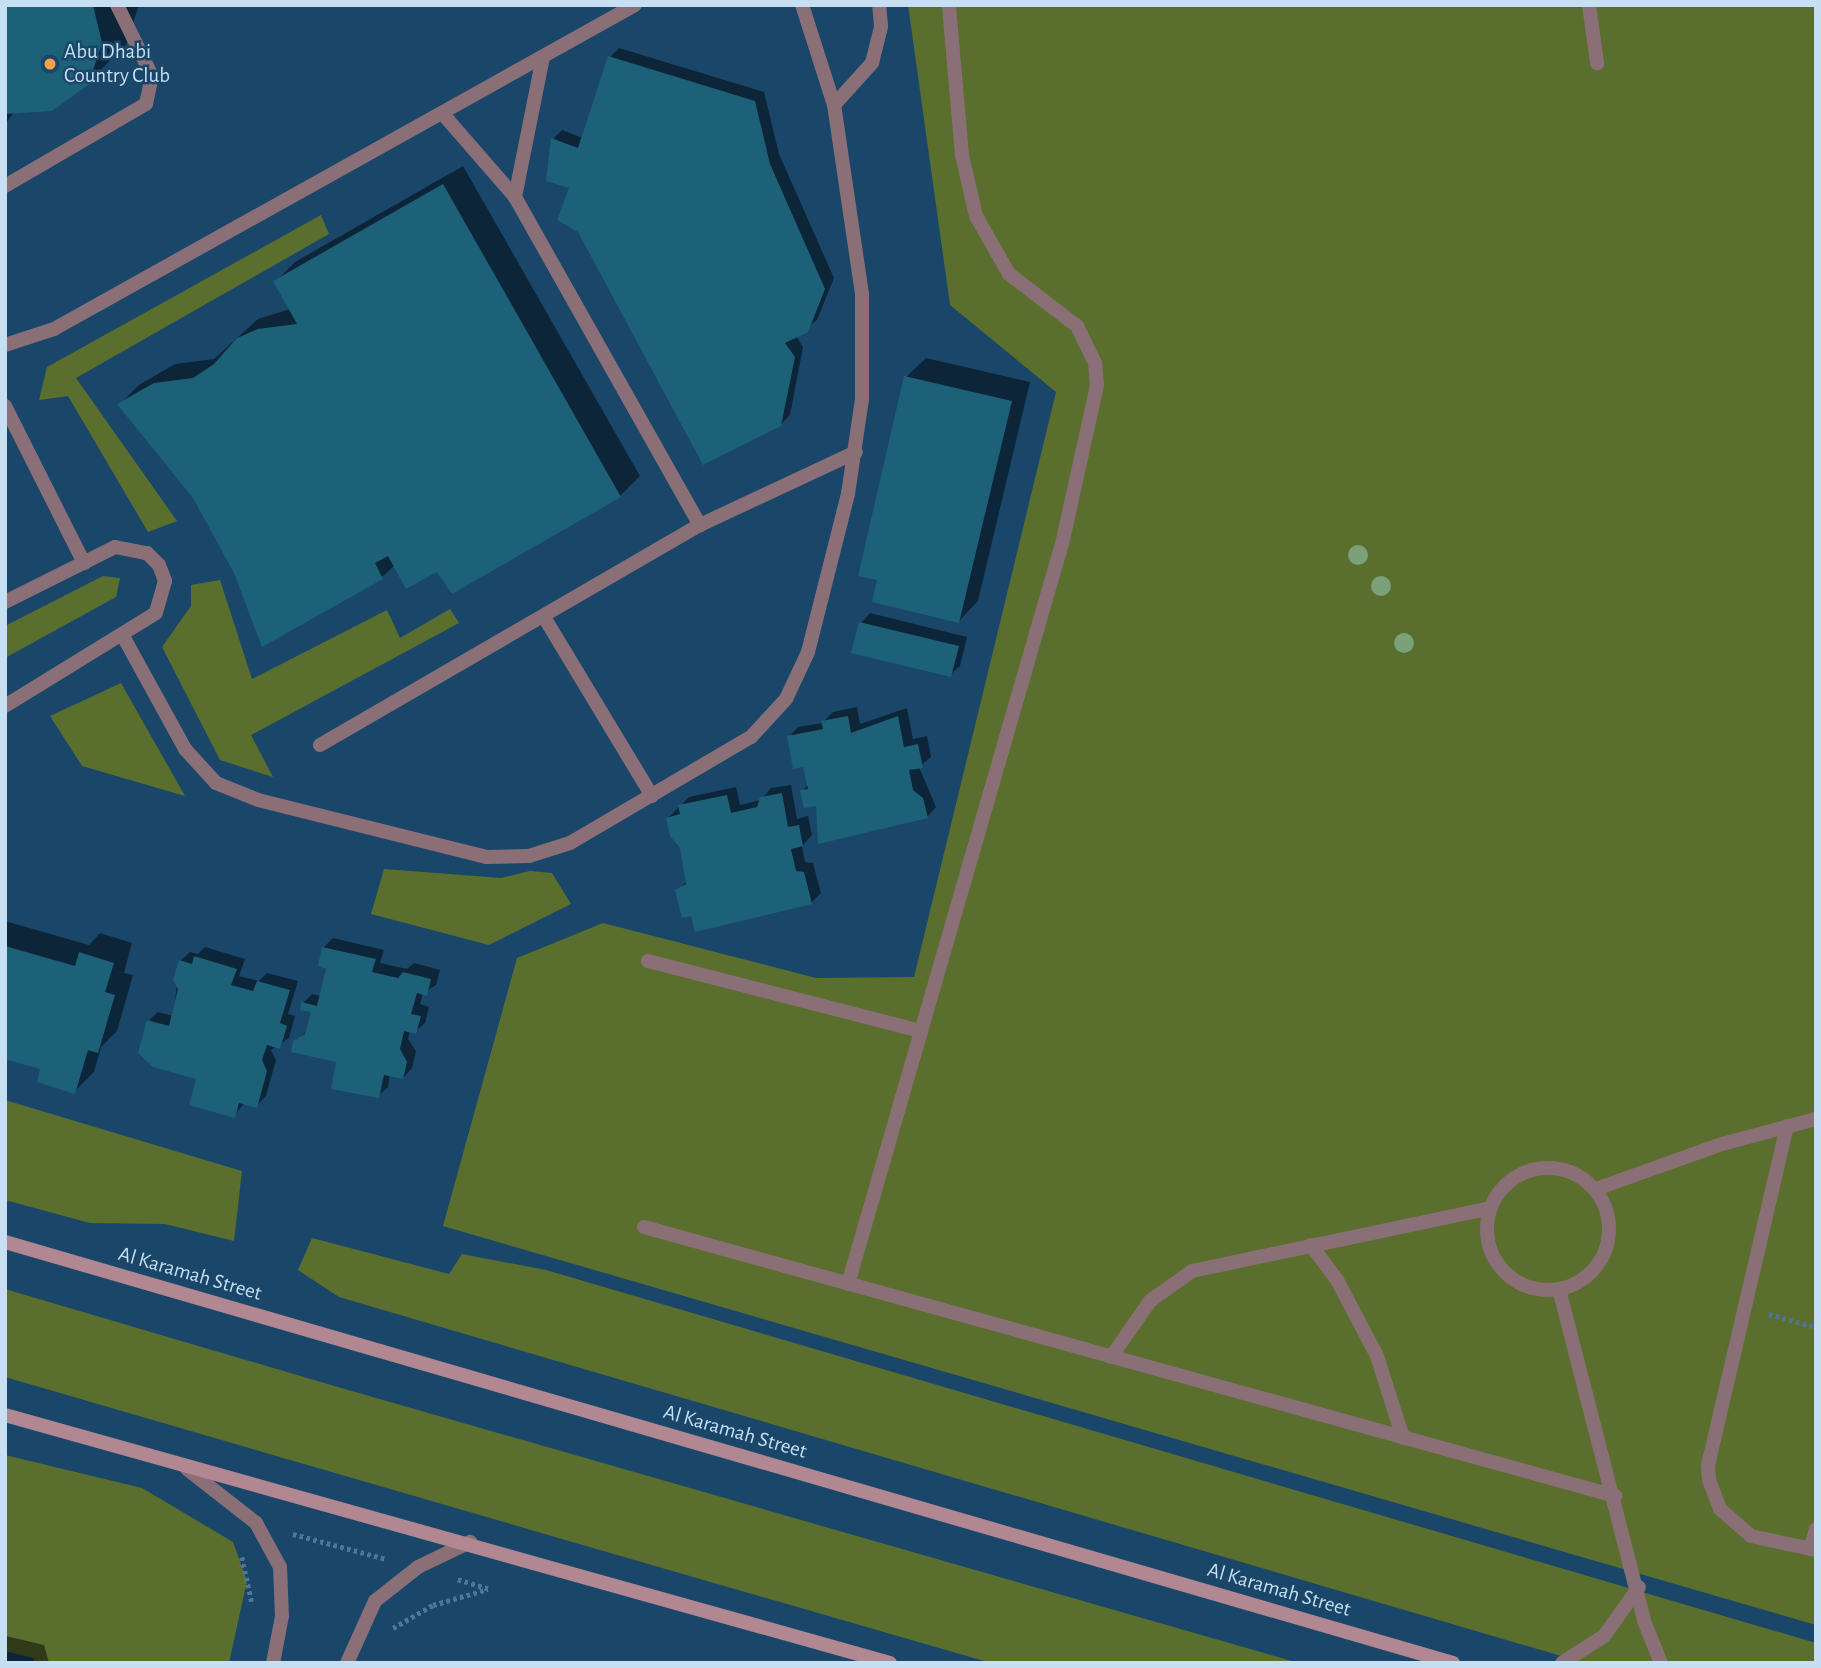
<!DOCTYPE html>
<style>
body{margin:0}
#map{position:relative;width:1821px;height:1668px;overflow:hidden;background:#1a4769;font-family:"Alegreya Sans",sans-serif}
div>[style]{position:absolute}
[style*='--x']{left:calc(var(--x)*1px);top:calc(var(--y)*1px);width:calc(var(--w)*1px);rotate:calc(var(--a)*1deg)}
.green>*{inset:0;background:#5a6e2e}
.shadow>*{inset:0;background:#0007}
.building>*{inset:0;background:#1c6177}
.path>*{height:4.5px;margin-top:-2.25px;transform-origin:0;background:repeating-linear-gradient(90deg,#4f7694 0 3.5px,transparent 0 7px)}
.lane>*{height:14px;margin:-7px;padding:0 7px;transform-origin:7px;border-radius:7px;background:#8a7076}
.lane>.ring{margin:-7px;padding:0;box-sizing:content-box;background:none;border:14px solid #8a7076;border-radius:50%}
.street>*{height:14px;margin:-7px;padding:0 7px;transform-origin:7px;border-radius:7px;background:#8a7076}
.secondary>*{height:14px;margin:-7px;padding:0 7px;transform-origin:7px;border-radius:7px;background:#b18891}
.trees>*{width:20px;height:20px;margin:-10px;border-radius:50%;background:#7aa17a}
.dots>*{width:19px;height:19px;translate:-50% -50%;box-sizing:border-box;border:4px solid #1a4769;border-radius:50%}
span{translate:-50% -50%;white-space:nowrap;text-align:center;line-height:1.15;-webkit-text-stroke:5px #1a4769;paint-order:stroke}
.poi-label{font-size:21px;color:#c7dff3}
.left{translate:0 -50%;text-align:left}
.street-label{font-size:21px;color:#c7dff3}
.frame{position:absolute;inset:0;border:7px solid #c7dff3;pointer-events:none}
</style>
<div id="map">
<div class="green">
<i style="clip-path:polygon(908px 5px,1816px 5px,1816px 1625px,443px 1226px,517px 958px,603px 923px,816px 978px,914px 977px,1056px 392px,950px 305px)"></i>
<i style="clip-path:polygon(321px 215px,329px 234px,76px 378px,177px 521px,148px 532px,68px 396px,39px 400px,47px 367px)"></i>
<i style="clip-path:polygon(103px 576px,120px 578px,116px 597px,5px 658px,5px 626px)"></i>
<i style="clip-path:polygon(220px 580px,252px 679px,387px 610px,400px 638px,450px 609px,459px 623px,251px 735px,273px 777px,220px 760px,162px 647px,191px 606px,191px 585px)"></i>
<i style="clip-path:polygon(121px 683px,185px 796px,82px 766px,50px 716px)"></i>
<i style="clip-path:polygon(384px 869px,501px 878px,530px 871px,552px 873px,571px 904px,489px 945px,371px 914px)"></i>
<i style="clip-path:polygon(5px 1100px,242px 1171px,234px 1241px,165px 1224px,90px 1223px,5px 1200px)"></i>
<i style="clip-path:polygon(312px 1238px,449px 1274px,462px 1254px,546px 1270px,1816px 1643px,1816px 1663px,1585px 1663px,339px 1297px,298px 1270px)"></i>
<i style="clip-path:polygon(5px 1289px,331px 1385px,1299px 1663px,991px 1663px,593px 1548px,5px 1377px)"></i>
<i style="clip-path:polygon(5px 1455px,142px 1488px,233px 1542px,247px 1581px,229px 1663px,35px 1663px,33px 1658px,5px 1651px)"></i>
</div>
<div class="shadow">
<i style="clip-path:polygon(5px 5px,139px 5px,126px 45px,87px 83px,16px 110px,5px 124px)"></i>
<i style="clip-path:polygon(619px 48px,764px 92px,779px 154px,834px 278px,817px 320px,796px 336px,803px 347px,790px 415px,780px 425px,572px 186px,553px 139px,562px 130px,583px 138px,610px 57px)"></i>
<i style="clip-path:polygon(463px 166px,640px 476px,620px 496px,395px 565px,382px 577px,263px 644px,235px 573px,194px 497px,120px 404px,139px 385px,175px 364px,214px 359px,258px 319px,290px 309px,275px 282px,295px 262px)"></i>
<i style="clip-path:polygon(926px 358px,1030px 382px,978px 601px,959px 621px,879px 579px,906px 377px)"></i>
<i style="clip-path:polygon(870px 613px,967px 637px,960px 666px,950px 675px,861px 623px)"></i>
<i style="clip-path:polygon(857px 707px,860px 724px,907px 708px,913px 739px,927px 736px,931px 757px,919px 767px,936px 807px,927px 817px,802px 791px,809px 784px,805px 765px,789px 737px,798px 727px,822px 723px,833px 712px)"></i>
<i style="clip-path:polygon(791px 785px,797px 819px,808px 816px,812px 835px,802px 846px,805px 862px,813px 863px,821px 893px,811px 903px,692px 914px,677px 891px,687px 881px,681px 848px,668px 818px,689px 797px,736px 787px,740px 805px,761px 800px,771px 788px)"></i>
<i style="clip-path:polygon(5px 921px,89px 945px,100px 933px,132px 943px,124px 973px,133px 975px,117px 1031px,101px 1047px,94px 1072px,74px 1092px,42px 1068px,5px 1058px)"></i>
<i style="clip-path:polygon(333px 938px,384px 950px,380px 963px,407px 969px,414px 963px,440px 970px,436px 985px,423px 993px,420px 1004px,429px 1007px,425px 1023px,415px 1032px,410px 1031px,408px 1039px,416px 1051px,412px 1068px,403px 1078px,390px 1075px,388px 1087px,378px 1096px,338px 1060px,295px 1042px,308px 1030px,313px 1011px,303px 1003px,312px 994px,321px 996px,328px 967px,320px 965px,324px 947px)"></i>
<i style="clip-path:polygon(205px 947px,245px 959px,239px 976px,259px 981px,267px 973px,298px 981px,288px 1014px,295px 1016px,289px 1038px,271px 1050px,276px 1060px,266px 1096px,256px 1106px,245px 1102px,234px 1116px,148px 1021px,158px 1012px,173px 1016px,180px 961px,190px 952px,198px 954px)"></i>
<i style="clip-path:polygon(6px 1636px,44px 1645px,49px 1663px,5px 1663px)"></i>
</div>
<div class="building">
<i style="clip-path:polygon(5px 5px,93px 5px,102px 43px,88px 85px,52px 111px,5px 114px)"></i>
<i style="clip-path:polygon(608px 56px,755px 101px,770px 164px,825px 289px,808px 332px,785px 343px,795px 357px,781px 426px,703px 465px,578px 232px,557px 220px,569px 188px,546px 181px,551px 138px,578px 148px)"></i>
<i style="clip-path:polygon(443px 184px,621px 497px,452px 594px,437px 572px,406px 589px,388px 556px,375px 563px,383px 579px,262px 647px,234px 573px,193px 498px,117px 404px,154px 383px,193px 378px,214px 364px,237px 338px,258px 329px,297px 324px,273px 281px)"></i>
<i style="clip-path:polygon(904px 376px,1012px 401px,959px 623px,872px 602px,877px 580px,858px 576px)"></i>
<i style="clip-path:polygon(859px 622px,959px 646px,951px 677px,851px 653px)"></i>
<i style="clip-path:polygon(848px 716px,851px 733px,898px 716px,904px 747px,918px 744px,923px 768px,909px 770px,913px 790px,923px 798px,928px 818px,818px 844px,816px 806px,804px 808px,800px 790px,808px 789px,803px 767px,793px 769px,787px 736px,823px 729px,821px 721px)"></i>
<i style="clip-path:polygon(782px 793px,788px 827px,799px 825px,803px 846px,791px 849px,796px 871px,804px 872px,812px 904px,695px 932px,691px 916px,682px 918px,675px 890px,686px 884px,680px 848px,670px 836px,666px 818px,680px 814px,678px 805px,727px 795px,731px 813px,757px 807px,760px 797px)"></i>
<i style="clip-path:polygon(5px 946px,75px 966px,79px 952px,114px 963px,105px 992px,115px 995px,98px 1053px,88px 1050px,75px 1094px,37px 1082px,40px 1069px,5px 1059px)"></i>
<i style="clip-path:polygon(322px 947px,376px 959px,372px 972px,398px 978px,403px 972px,431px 979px,427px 996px,417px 993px,411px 1014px,421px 1016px,416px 1034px,404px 1031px,400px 1049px,407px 1062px,403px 1079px,384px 1075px,379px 1098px,331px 1089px,336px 1062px,291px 1052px,293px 1041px,305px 1034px,311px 1012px,300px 1010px,301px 1002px,317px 1006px,326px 969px,318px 966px)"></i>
<i style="clip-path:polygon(194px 956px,237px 969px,231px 985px,253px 991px,257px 981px,290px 990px,280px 1023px,287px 1026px,280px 1049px,267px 1045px,262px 1060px,267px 1071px,257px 1108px,239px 1103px,235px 1118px,189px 1105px,196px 1079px,153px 1067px,138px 1053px,147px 1020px,169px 1026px,178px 989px,173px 980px,179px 960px,192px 964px)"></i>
</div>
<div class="path">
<i style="--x:1769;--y:1314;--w:49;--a:15.5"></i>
<i style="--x:293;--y:1534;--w:96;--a:15"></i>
<i style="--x:242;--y:1557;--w:47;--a:77.7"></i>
<i style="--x:393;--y:1628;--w:46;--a:-29.9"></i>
<i style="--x:433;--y:1605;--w:57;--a:-16.2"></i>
<i style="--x:488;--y:1589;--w:34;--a:-163"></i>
</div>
<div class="lane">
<i style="--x:1589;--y:5;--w:59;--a:82.1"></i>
<i style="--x:834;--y:105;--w:57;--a:-47.9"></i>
<i style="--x:872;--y:63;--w:38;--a:-76"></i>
<i style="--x:881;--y:26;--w:21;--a:-95"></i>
<i style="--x:442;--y:113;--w:111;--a:49"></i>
<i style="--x:515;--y:197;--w:377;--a:60.6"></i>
<i style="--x:5;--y:186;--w:163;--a:-30.2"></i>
<i style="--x:146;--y:104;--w:29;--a:-78"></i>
<i style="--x:152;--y:76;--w:79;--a:-116.2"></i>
<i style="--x:515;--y:197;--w:143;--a:-78.7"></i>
<i style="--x:5;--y:345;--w:52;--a:-18.1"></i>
<i style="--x:54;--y:329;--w:665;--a:-29.15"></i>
<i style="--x:5;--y:406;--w:176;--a:63.3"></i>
<i style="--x:5;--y:602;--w:123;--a:-26.6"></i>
<i style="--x:115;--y:547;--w:33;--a:11"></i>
<i style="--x:147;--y:553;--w:17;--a:45"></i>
<i style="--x:159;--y:565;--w:17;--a:69"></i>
<i style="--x:165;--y:581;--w:33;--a:106"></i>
<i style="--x:156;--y:613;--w:177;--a:148.4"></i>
<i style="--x:544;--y:617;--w:209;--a:58.9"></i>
<i style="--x:123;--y:636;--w:129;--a:61.2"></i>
<i style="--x:185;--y:749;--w:46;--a:47.6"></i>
<i style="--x:216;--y:783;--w:45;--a:22"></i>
<i style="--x:258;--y:800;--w:235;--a:14"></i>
<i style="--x:486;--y:857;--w:43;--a:-1.3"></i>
<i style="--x:529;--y:856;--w:43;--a:-17.6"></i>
<i style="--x:570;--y:843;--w:210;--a:-30.4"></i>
<i style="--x:751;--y:737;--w:52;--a:-47.4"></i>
<i style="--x:786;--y:699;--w:52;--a:-64.9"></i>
<i style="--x:808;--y:652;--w:163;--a:-75.8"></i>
<i style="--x:848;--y:494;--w:96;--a:-81.6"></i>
<i style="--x:862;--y:399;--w:105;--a:-90"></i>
<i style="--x:862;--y:294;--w:191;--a:-98.4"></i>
<i style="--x:834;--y:105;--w:105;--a:-107.7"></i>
<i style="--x:320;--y:745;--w:439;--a:-30.1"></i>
<i style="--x:700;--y:525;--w:172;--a:-25.1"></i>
<i style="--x:648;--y:961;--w:282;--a:14.4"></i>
<i style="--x:1787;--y:1126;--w:349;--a:103.1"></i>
<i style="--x:1708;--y:1466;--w:14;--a:86"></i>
<i style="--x:1709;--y:1480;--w:31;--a:69"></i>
<i style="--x:1720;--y:1509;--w:41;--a:41.1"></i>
<i style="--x:1751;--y:1536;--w:66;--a:12.2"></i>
<i class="ring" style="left:1487px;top:1168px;width:108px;height:108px"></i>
<i style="--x:1596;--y:1189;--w:134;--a:-19.7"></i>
<i style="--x:1722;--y:1144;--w:97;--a:-14.9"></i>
<i style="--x:644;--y:1227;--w:1008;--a:15.48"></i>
<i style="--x:1311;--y:1245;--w:44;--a:53.4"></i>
<i style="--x:1337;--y:1280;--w:86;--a:62.2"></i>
<i style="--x:1377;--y:1356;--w:86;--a:72.4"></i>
<i style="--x:848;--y:1284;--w:774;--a:-73.88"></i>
<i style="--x:1063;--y:540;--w:159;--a:-77.6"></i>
<i style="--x:1097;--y:385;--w:22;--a:-95"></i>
<i style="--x:1095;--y:363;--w:41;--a:-115.9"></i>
<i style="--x:1077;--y:326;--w:86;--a:-142.6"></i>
<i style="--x:1009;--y:274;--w:67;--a:-119.6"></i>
<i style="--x:976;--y:216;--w:63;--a:-102.9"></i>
<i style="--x:962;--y:155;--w:151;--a:-95"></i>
<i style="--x:1559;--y:1289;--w:343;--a:75.6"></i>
<i style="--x:1644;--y:1621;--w:45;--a:68"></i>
<i style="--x:1111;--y:1357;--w:68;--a:-55.1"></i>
<i style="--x:1150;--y:1301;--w:52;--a:-35.5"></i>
<i style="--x:1192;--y:1271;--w:305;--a:-11.9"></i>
<i style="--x:1810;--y:1549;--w:21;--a:-73"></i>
<i style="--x:1562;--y:1663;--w:50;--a:-32.7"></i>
<i style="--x:1604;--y:1636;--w:60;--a:-54.5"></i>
</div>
<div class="street">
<i style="--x:187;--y:1469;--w:88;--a:38"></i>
<i style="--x:256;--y:1523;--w:50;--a:61.4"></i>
<i style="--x:280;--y:1567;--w:49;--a:87.7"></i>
<i style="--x:282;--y:1616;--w:48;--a:100.8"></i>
<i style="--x:347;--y:1663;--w:68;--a:-65.7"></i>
<i style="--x:375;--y:1601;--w:55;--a:-38.3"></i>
<i style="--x:418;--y:1567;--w:58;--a:-25.7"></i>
</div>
<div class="secondary">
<i style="--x:5;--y:1242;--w:1508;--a:16.21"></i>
<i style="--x:5;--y:1415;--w:919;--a:15.65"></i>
</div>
<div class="trees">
<i style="left:1358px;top:555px"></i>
<i style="left:1381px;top:586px"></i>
<i style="left:1404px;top:643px"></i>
</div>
<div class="dots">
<i style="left:50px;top:64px;background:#f6a248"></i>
</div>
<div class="poi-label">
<span class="left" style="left:64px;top:64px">Abu Dhabi<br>Country Club</span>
</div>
<div class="street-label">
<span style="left:190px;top:1274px;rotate:16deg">Al Karamah Street</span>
<span style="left:735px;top:1432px;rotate:16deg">Al Karamah Street</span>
<span style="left:1279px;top:1590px;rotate:16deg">Al Karamah Street</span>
</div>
<div class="frame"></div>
</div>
